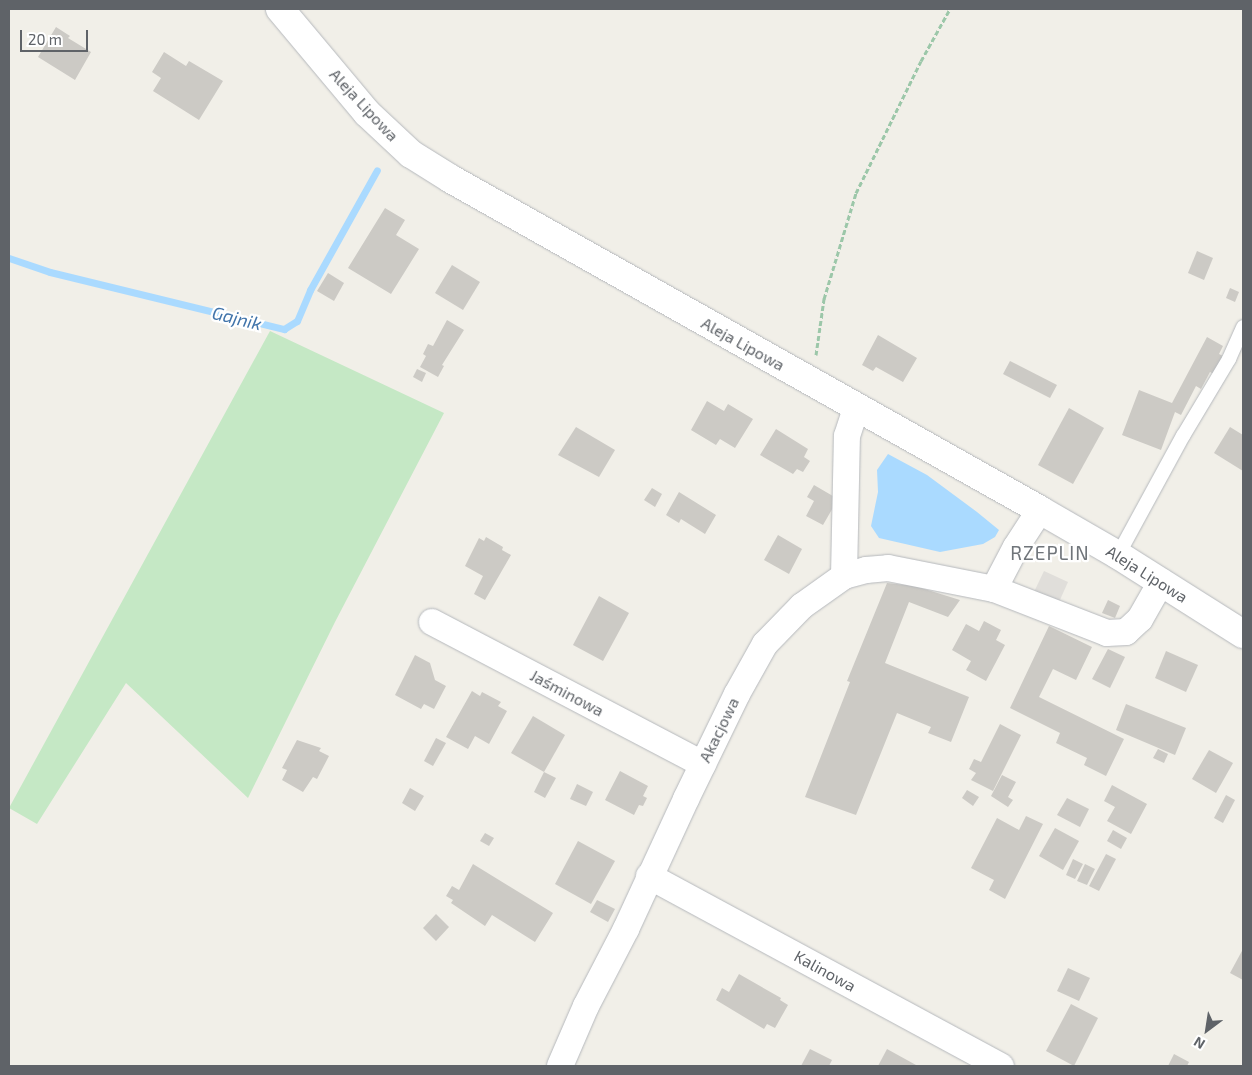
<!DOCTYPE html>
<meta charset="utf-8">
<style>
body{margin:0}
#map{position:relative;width:1252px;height:1075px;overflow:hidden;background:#f1efe8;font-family:"Exo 2",sans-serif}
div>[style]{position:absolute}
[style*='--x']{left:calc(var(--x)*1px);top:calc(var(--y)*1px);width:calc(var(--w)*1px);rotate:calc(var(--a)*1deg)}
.industrial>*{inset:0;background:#e0deda}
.green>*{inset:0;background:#c5e8c5}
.water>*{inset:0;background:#aadaff}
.stream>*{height:7px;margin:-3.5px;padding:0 3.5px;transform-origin:3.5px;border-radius:3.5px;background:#aadaff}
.building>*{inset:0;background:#cccac5}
.path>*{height:3px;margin-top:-1.5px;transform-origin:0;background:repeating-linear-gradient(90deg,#9cc7a9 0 5px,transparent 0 7.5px)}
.roads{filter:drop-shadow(0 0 1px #b5b8bc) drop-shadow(0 0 1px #b5b8bc)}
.service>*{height:14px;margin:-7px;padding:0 7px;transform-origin:7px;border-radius:7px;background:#fff}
.minor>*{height:26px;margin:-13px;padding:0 13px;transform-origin:13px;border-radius:13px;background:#fff}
.tertiary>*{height:28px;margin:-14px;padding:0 14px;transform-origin:14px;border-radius:14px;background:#fff}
span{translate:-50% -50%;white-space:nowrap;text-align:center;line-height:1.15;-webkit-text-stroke:4.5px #fff;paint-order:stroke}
.street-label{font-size:16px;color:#5f6368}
.water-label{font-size:18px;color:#4174aa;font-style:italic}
.quarter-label{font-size:19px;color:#70757a;letter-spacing:1px}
.frame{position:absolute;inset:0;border:10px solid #5f6368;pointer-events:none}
.north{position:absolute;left:1182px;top:1005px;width:50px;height:50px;-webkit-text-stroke:4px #fff;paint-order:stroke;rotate:211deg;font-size:14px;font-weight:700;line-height:20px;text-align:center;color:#5f6368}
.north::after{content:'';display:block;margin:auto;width:18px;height:22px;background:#5f6368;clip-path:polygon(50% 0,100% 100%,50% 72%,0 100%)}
.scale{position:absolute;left:20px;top:30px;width:68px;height:22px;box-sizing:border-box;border:2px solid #5f6368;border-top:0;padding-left:6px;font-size:15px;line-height:18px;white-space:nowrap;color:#5f6368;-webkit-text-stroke:4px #fff;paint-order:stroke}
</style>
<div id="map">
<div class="industrial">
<i style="clip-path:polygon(1044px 571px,1068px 582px,1059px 602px,1034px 592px)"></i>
</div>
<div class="green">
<i style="clip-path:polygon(270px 331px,444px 413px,335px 622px,248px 798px,126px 683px,37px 824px,9px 808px)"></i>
</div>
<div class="water">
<i style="clip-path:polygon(888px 454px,927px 475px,977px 512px,999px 530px,995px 537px,983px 544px,940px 552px,879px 538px,871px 526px,878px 492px,877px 470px)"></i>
</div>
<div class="stream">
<i style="--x:9;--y:258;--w:43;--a:18.9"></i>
<i style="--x:50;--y:272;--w:241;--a:13.7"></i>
<i style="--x:284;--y:329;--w:15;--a:-32"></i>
<i style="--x:297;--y:321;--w:34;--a:-67"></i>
<i style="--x:310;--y:290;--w:137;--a:-60.8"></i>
</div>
<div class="building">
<i style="clip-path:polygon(56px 27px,70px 36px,68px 38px,91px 52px,75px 80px,38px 57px)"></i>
<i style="clip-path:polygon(164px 52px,186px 66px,189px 61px,223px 81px,199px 120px,153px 91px,161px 78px,152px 72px)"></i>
<i style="clip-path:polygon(385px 208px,405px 220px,396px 235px,419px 249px,391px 294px,348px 268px)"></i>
<i style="clip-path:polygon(1197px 251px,1213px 258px,1204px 280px,1188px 273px)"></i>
<i style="clip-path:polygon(452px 265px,480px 282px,463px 310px,435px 293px)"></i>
<i style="clip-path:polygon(328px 273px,344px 283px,334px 301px,317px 291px)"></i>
<i style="clip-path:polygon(1230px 288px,1239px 292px,1235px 302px,1226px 298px)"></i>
<i style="clip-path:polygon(447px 320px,464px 330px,442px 365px,444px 366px,438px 377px,420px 367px,426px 356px,423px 354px,428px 344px,433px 346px)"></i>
<i style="clip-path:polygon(878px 335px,917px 358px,903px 382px,876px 367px,873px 371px,862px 365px)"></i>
<i style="clip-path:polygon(1207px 337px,1223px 346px,1219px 354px,1225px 357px,1216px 375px,1210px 372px,1201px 389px,1196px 386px,1181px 415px,1175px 412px,1161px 450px,1122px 435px,1139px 390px,1172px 403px)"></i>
<i style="clip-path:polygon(1010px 361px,1057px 385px,1050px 398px,1003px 374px)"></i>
<i style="clip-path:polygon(417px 369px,426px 373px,422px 382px,413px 377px)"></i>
<i style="clip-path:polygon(707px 401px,724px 411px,728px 404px,753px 419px,735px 448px,720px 439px,716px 445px,691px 430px)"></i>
<i style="clip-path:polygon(1069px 408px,1104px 428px,1073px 484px,1038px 465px)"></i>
<i style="clip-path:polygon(576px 427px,615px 450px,599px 477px,558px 455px)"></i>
<i style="clip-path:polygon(1230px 427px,1243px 435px,1243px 471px,1214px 453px)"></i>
<i style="clip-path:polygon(776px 429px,808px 449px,804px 457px,810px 461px,803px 472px,797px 469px,793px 474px,760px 455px)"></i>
<i style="clip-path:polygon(814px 485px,838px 499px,823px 525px,806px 516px,814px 501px,807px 497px)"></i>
<i style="clip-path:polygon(652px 488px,662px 494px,655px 507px,644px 500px)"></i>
<i style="clip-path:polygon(679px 492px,716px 515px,705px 534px,681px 519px,679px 523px,666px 515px)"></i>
<i style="clip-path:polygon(778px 535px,802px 549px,789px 574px,764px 560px)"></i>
<i style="clip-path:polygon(486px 537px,503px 547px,502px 550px,511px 555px,485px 600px,474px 594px,483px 576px,465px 566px,479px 538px,484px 541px)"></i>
<i style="clip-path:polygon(887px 583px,915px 586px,960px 600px,948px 617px,909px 602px,885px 663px,969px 697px,951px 742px,928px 733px,931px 727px,897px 713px,856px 815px,805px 797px,850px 682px,847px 681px)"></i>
<i style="clip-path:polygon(599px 596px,629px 613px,603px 661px,573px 645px)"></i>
<i style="clip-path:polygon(1108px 600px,1120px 606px,1115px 618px,1102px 613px)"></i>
<i style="clip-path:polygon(984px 621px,1001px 630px,996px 640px,1005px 645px,986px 681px,966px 670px,971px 661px,952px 650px,966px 624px,979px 631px)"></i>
<i style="clip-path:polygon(1049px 626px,1092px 647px,1076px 680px,1053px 669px,1039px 697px,1124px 739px,1106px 776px,1084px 765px,1087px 758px,1056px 743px,1060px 733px,1010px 708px)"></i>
<i style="clip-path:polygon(1108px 649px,1125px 657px,1110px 688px,1092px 679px)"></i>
<i style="clip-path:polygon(1166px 651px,1198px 665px,1186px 692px,1155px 678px)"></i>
<i style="clip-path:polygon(415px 655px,430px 663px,435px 680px,446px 686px,434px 709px,424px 704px,421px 709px,395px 695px)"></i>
<i style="clip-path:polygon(472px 691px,480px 696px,482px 692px,501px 702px,498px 706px,507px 711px,489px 744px,475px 736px,468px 749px,446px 737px)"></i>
<i style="clip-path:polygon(1126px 704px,1186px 728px,1175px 755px,1116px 730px)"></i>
<i style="clip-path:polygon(533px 716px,565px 735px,544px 772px,511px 753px)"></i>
<i style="clip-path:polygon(1000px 724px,1021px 735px,993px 791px,971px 780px,976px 773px,969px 769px,974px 759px,981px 762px)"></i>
<i style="clip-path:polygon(436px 738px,446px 743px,433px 766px,424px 761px)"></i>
<i style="clip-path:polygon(297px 740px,321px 748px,319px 751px,329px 756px,317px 779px,313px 777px,303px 792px,282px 780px,287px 770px,282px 768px)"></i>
<i style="clip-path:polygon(1158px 749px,1168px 754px,1164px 763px,1153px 758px)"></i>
<i style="clip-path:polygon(1209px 750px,1233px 763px,1216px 793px,1192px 779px)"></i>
<i style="clip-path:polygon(620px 771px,648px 786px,643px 796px,647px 798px,643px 806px,639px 805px,634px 815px,605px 800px)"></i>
<i style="clip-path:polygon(544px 772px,556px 778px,545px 798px,534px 792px)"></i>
<i style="clip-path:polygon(1002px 775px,1016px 782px,1008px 797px,1013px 800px,1008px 807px,991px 796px)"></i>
<i style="clip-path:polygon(577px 784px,593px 792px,586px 806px,570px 799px)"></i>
<i style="clip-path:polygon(1112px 785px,1147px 804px,1131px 834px,1107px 821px,1115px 807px,1104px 801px)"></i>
<i style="clip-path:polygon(410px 788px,424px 796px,415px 811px,402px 803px)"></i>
<i style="clip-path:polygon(967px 790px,979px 797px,973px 806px,962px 798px)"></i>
<i style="clip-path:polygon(1226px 795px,1235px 800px,1223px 823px,1214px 818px)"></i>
<i style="clip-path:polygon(1067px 798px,1089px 809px,1080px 827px,1057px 815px)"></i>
<i style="clip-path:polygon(1026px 816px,1043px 824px,1005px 899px,989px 890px,994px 880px,971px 868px,997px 818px,1019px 830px)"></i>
<i style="clip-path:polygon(1055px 828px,1079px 841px,1063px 870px,1039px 856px)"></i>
<i style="clip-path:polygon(1113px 830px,1127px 838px,1121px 849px,1107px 841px)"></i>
<i style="clip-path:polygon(485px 833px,494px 838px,489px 846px,480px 841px)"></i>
<i style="clip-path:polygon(578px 841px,615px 861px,591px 904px,555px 884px)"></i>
<i style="clip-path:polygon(1106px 854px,1116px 859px,1099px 891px,1089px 886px)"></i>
<i style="clip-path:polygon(1073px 859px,1083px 864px,1075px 879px,1066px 875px)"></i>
<i style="clip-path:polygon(473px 864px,553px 913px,535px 942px,492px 915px,485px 926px,451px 903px,453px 900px,446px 896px,452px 886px,459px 890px)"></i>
<i style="clip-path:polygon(1085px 864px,1095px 869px,1087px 885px,1077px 881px)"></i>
<i style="clip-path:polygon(597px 900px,615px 909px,608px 922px,590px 912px)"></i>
<i style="clip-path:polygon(436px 914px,449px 927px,436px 941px,423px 928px)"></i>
<i style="clip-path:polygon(1243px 949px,1243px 980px,1230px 973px)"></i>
<i style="clip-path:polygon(1068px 968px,1090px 978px,1079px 1001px,1057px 991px)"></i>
<i style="clip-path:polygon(739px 974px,781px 998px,780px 1000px,788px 1005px,775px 1028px,767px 1024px,764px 1029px,716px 1000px,722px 988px,729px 992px)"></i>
<i style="clip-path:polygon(1071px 1004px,1098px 1018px,1074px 1066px,1046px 1051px)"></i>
<i style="clip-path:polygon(810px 1049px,832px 1060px,829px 1066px,801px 1066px)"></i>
<i style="clip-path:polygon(887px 1049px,916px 1065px,915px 1066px,878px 1066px)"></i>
<i style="clip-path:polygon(1174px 1054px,1189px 1062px,1187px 1066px,1168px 1066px)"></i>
</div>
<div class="path">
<i style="--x:816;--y:355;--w:57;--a:-81.9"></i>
<i style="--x:824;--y:299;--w:111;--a:-73.2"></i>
<i style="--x:856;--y:193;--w:147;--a:-63.8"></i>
<i style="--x:921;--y:61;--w:60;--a:-60.9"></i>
</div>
<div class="roads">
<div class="service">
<i style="--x:1118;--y:555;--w:136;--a:-61.4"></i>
<i style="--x:1183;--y:436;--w:90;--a:-59.1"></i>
<i style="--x:1229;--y:359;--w:35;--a:-66"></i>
</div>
<div class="minor">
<i style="--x:844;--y:576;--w:23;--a:-15"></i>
<i style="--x:866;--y:570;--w:22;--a:-5"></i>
<i style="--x:888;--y:568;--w:108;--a:11.2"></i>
<i style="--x:994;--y:589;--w:47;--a:-62.4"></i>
<i style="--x:1016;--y:547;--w:44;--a:-57"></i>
<i style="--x:994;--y:589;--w:121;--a:21.3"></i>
<i style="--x:1107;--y:633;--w:19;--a:-3"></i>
<i style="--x:1126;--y:632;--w:19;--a:-43"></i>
<i style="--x:1140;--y:619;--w:43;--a:-60.4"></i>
<i style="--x:432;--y:622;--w:306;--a:27.7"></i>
<i style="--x:649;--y:876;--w:400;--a:28.4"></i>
<i style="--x:560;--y:1066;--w:65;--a:-66.6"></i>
<i style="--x:586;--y:1006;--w:87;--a:-62.5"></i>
<i style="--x:626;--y:929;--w:143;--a:-65.2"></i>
<i style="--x:686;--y:799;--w:117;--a:-64.1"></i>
<i style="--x:737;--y:694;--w:57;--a:-60.8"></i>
<i style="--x:765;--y:644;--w:53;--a:-45.8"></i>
<i style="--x:802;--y:606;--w:52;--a:-35.5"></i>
<i style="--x:844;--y:576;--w:140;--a:-88.8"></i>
<i style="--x:847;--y:436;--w:29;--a:-72"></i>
</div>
<div class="tertiary">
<i style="--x:280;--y:9;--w:136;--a:50.1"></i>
<i style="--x:367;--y:113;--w:60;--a:43"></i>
<i style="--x:411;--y:154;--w:47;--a:32"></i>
<i style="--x:451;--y:179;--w:676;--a:29.33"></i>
<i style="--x:1040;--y:510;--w:90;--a:30"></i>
<i style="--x:1118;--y:555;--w:148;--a:32.3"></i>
</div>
</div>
<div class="street-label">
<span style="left:364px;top:105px;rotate:47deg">Aleja Lipowa</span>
<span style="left:743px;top:344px;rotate:29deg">Aleja Lipowa</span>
<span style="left:1147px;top:574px;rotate:32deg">Aleja Lipowa</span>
<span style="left:567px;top:693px;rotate:28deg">Jaśminowa</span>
<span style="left:719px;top:730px;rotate:-64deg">Akacjowa</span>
<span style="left:825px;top:971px;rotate:29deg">Kalinowa</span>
</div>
<div class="water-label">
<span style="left:237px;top:318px;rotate:14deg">Gajnik</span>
</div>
<div class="quarter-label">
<span style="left:1050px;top:553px">RZEPLIN</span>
</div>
<div class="frame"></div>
<div class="north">N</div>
<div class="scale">20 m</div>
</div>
